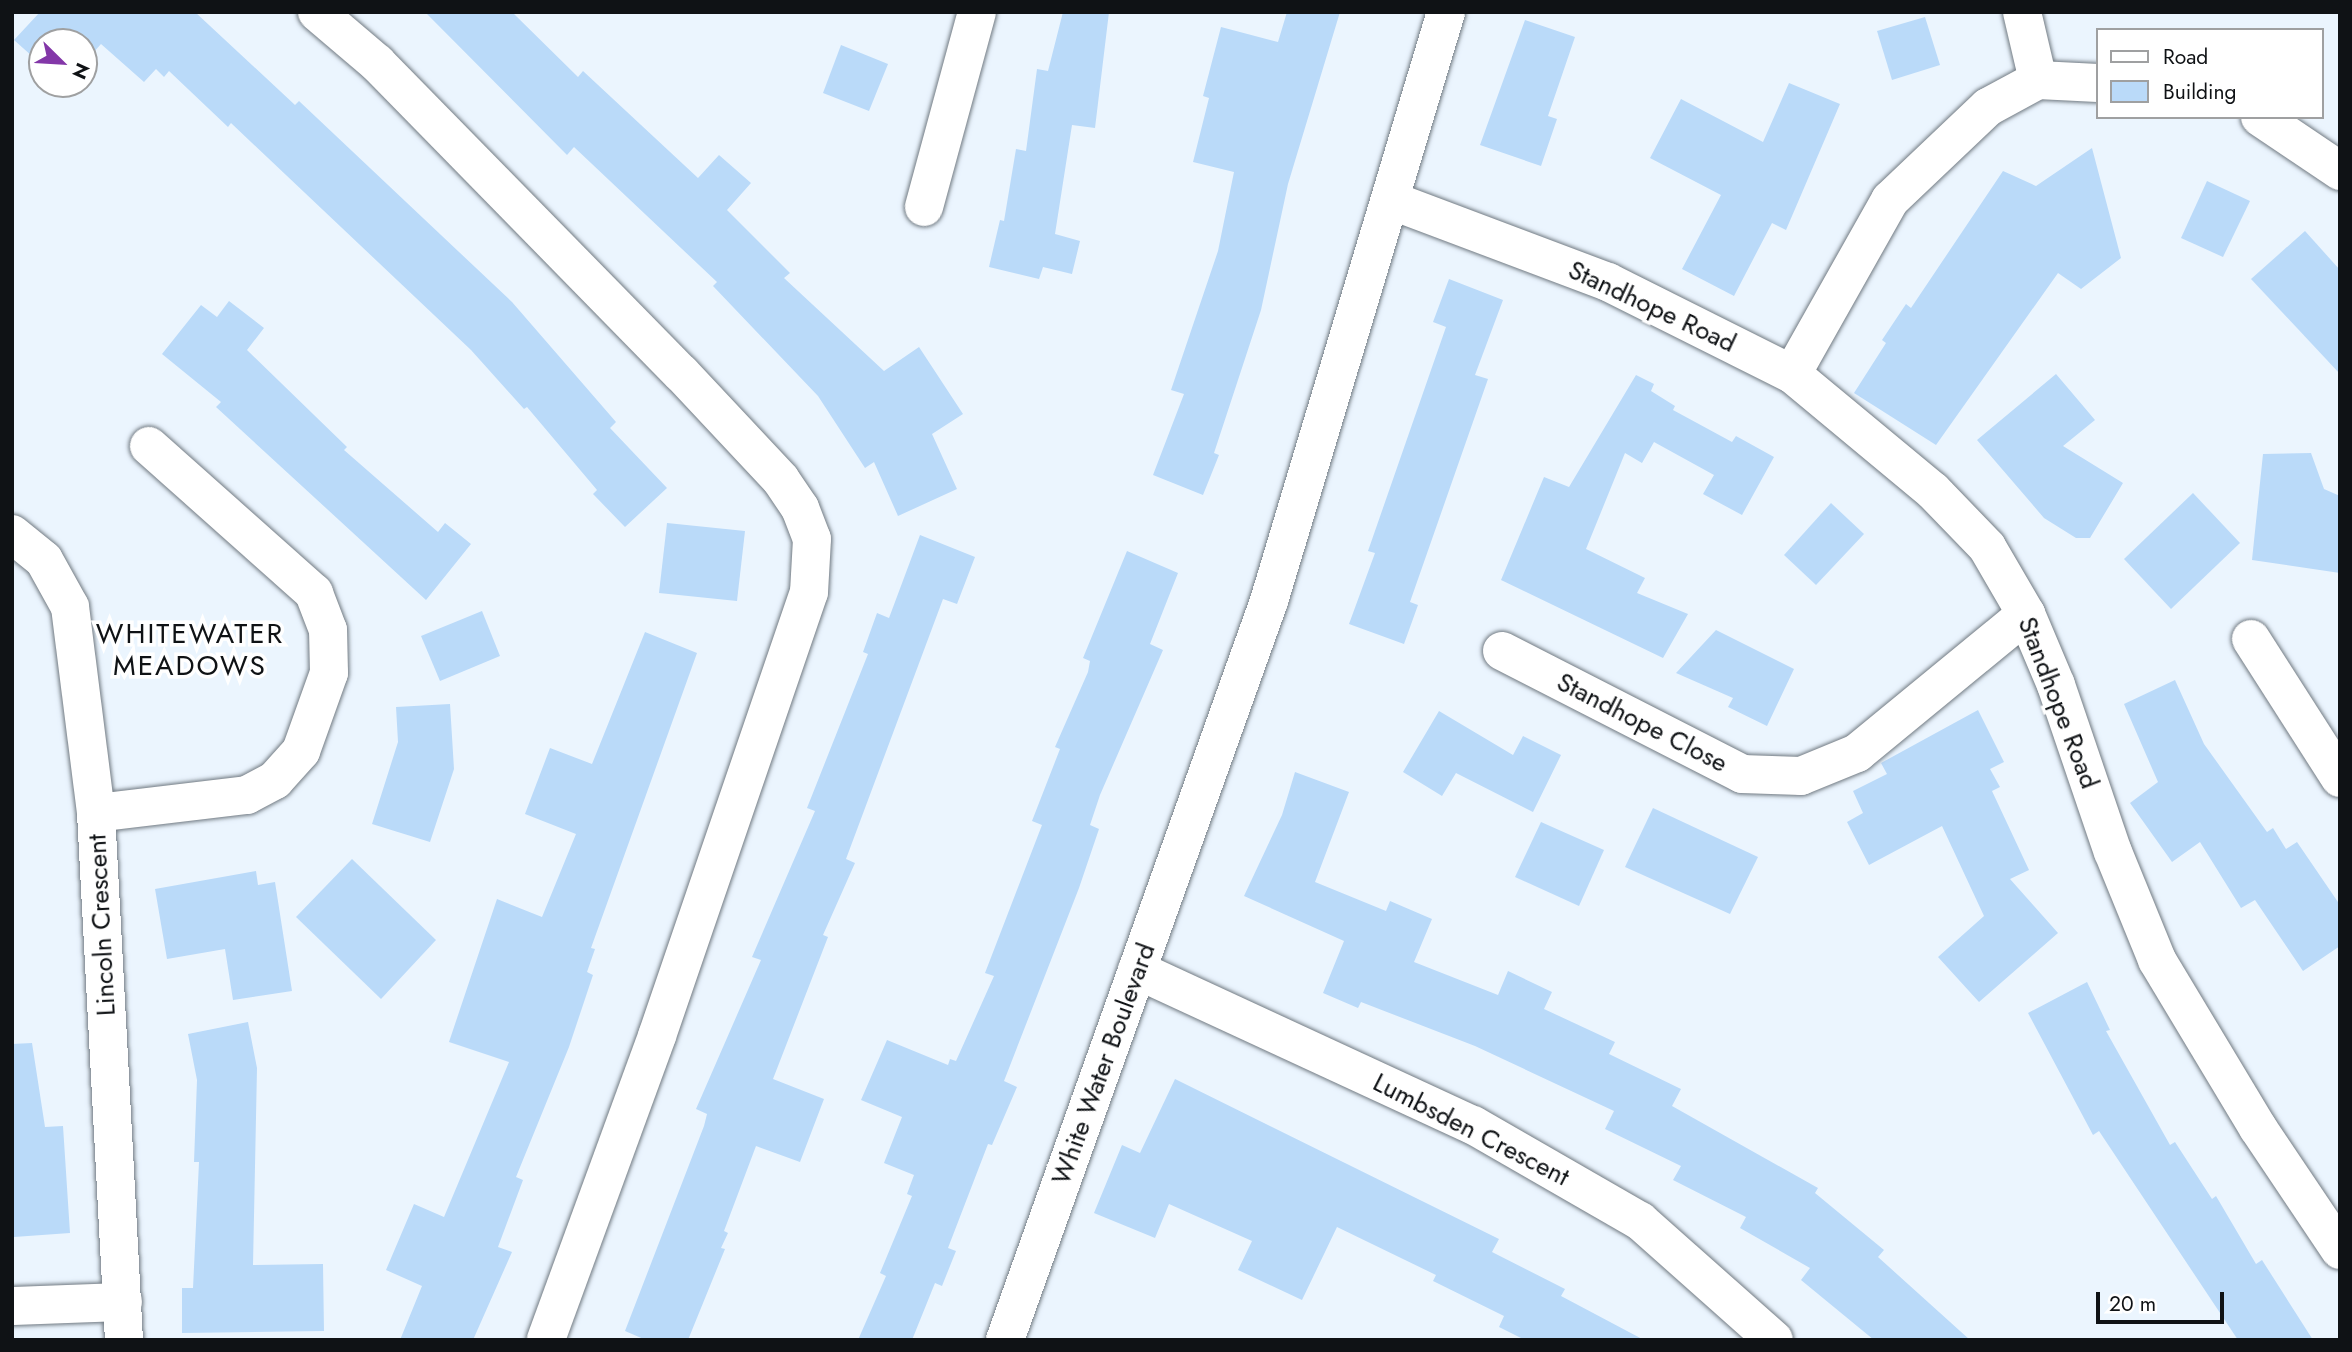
<!DOCTYPE html>
<style>
body{margin:0}
#map{position:relative;width:2352px;height:1352px;overflow:hidden;background:#ebf5fe;font-family:Jost,sans-serif}
div>[style]{position:absolute}
[style*='--x']{left:calc(var(--x)*1px);top:calc(var(--y)*1px);width:calc(var(--w)*1px);rotate:calc(var(--a)*1deg)}
.building>*{inset:0;background:#badaf9}
.roads{filter:drop-shadow(0 0 2px #717a82) drop-shadow(0 0 2px #717a82)}
.minor>*{height:38px;margin:-19px;padding:0 19px;transform-origin:19px;border-radius:19px;background:#fff}
span{translate:-50% -50%;white-space:nowrap;text-align:center;line-height:1.15;-webkit-text-stroke:7px #fff;paint-order:stroke}
.street-label{font-size:26px;color:#0f1215}
.neighbourhood-label{font-size:28px;color:#0f1215;letter-spacing:2px}
.frame{position:absolute;inset:0;border:14px solid #0f1215;pointer-events:none}
.legend{position:absolute;left:2096px;top:28px;width:228px;height:91px;box-sizing:border-box;background:#fff;border:2px solid #9fa0a1;margin:0;padding:9px 12px;list-style:none;font-size:21px;color:#0f1215}
.legend li{display:flex;align-items:center;gap:14px;height:35px}
.legend b{width:35px;border:2px solid #9fa0a1}
.north{position:absolute;left:28px;top:28px;width:70px;height:70px;box-sizing:border-box;background:#fff;border:2px solid #9fa0a1;border-radius:50%;rotate:114deg;font-size:19px;font-weight:700;line-height:28px;text-align:center;color:#0f1215}
.north::after{content:'';display:block;margin:auto;width:24px;height:32px;background:#8337a8;clip-path:polygon(50% 0,100% 100%,50% 72%,0 100%)}
.scale{position:absolute;left:2096px;top:1292px;width:128px;height:32px;box-sizing:border-box;border:4px solid #0f1215;border-top:0;padding-left:9px;font-size:21px;line-height:24px;white-space:nowrap;color:#0f1215;-webkit-text-stroke:5px #fff;paint-order:stroke}
</style>
<div id="map">
<div class="building">
<i style="clip-path:polygon(40px 12px,195px 12px,295px 105px,299px 101px,512px 302px,616px 422px,610px 428px,667px 488px,625px 527px,593px 494px,597px 490px,527px 407px,524px 409px,471px 350px,231px 123px,228px 127px,169px 71px,164px 77px,156px 69px,144px 82px,101px 44px,84px 63px,84px 42px,42px 42px,42px 65px,14px 40px)"></i>
<i style="clip-path:polygon(425px 12px,512px 12px,578px 77px,583px 71px,698px 178px,719px 155px,751px 183px,727px 210px,790px 273px,784px 278px,884px 371px,919px 347px,963px 414px,932px 434px,957px 489px,898px 516px,874px 462px,865px 468px,818px 396px,713px 286px,717px 282px,574px 147px,567px 155px)"></i>
<i style="clip-path:polygon(1063px 12px,1109px 12px,1095px 128px,1072px 125px,1055px 234px,1080px 241px,1072px 274px,1043px 267px,1039px 279px,989px 267px,1000px 220px,1004px 221px,1016px 149px,1026px 151px,1037px 69px,1048px 71px)"></i>
<i style="clip-path:polygon(1287px 12px,1340px 12px,1288px 184px,1261px 310px,1214px 453px,1219px 455px,1203px 495px,1153px 475px,1184px 394px,1171px 390px,1218px 251px,1234px 172px,1193px 162px,1209px 98px,1203px 96px,1221px 27px,1278px 42px)"></i>
<i style="clip-path:polygon(1925px 17px,1940px 65px,1892px 80px,1877px 31px)"></i>
<i style="clip-path:polygon(1525px 20px,1575px 37px,1548px 116px,1557px 119px,1541px 166px,1480px 145px)"></i>
<i style="clip-path:polygon(841px 45px,888px 64px,869px 111px,823px 93px)"></i>
<i style="clip-path:polygon(1789px 83px,1840px 104px,1786px 230px,1772px 223px,1734px 296px,1682px 269px,1721px 195px,1650px 158px,1681px 99px,1763px 142px)"></i>
<i style="clip-path:polygon(2092px 148px,2121px 258px,2081px 289px,2058px 273px,1936px 445px,1854px 393px,1886px 343px,1882px 340px,1906px 304px,1911px 308px,2003px 171px,2036px 186px)"></i>
<i style="clip-path:polygon(2207px 181px,2250px 201px,2223px 257px,2181px 238px)"></i>
<i style="clip-path:polygon(2305px 231px,2340px 270px,2340px 374px,2251px 279px)"></i>
<i style="clip-path:polygon(1449px 279px,1503px 300px,1475px 375px,1488px 379px,1410px 602px,1418px 605px,1404px 644px,1349px 624px,1375px 553px,1368px 551px,1446px 327px,1433px 322px)"></i>
<i style="clip-path:polygon(229px 301px,264px 328px,247px 350px,347px 447px,344px 450px,438px 532px,445px 523px,471px 544px,426px 600px,216px 407px,221px 402px,162px 354px,201px 305px,217px 317px)"></i>
<i style="clip-path:polygon(2056px 374px,2095px 420px,2063px 446px,2123px 483px,2090px 538px,2076px 538px,2044px 518px,1977px 440px)"></i>
<i style="clip-path:polygon(1636px 375px,1654px 384px,1651px 391px,1675px 406px,1673px 410px,1732px 442px,1736px 436px,1774px 457px,1742px 515px,1703px 494px,1714px 475px,1654px 442px,1642px 463px,1625px 453px,1586px 549px,1645px 578px,1637px 593px,1688px 614px,1663px 658px,1501px 580px,1544px 477px,1569px 487px)"></i>
<i style="clip-path:polygon(2311px 453px,2324px 489px,2340px 496px,2340px 573px,2252px 560px,2263px 454px)"></i>
<i style="clip-path:polygon(2193px 493px,2240px 543px,2171px 609px,2124px 559px)"></i>
<i style="clip-path:polygon(1831px 503px,1864px 534px,1816px 585px,1784px 555px)"></i>
<i style="clip-path:polygon(667px 523px,745px 531px,737px 601px,659px 593px)"></i>
<i style="clip-path:polygon(920px 535px,975px 557px,957px 604px,943px 599px,846px 859px,855px 863px,823px 935px,828px 937px,773px 1079px,824px 1099px,800px 1162px,756px 1146px,724px 1231px,728px 1233px,721px 1248px,725px 1249px,688px 1340px,646px 1340px,625px 1331px,704px 1126px,707px 1114px,696px 1109px,761px 960px,752px 957px,815px 811px,807px 808px,868px 654px,863px 652px,877px 613px,889px 618px)"></i>
<i style="clip-path:polygon(1127px 551px,1178px 573px,1150px 644px,1163px 650px,1100px 795px,1090px 825px,1099px 829px,1079px 888px,1004px 1081px,1017px 1087px,992px 1145px,988px 1144px,948px 1248px,956px 1251px,942px 1286px,935px 1283px,912px 1340px,858px 1340px,886px 1276px,880px 1273px,912px 1196px,907px 1194px,914px 1175px,884px 1163px,902px 1117px,861px 1100px,887px 1040px,948px 1065px,950px 1059px,956px 1061px,994px 976px,985px 973px,1042px 825px,1032px 821px,1060px 749px,1055px 747px,1088px 672px,1090px 661px,1083px 658px)"></i>
<i style="clip-path:polygon(482px 611px,500px 656px,440px 681px,421px 636px)"></i>
<i style="clip-path:polygon(1716px 630px,1794px 669px,1767px 726px,1728px 707px,1733px 698px,1676px 673px)"></i>
<i style="clip-path:polygon(645px 632px,697px 653px,591px 948px,595px 949px,587px 972px,593px 975px,569px 1047px,516px 1177px,523px 1180px,498px 1247px,512px 1252px,473px 1340px,400px 1340px,422px 1286px,386px 1270px,414px 1204px,444px 1217px,509px 1062px,449px 1042px,497px 899px,542px 917px,576px 834px,525px 814px,550px 748px,592px 764px)"></i>
<i style="clip-path:polygon(2175px 680px,2204px 744px,2267px 832px,2273px 828px,2286px 849px,2297px 842px,2340px 905px,2340px 946px,2303px 971px,2255px 900px,2241px 908px,2200px 842px,2172px 862px,2130px 803px,2158px 782px,2124px 704px)"></i>
<i style="clip-path:polygon(450px 704px,454px 769px,430px 842px,372px 824px,398px 742px,396px 707px)"></i>
<i style="clip-path:polygon(1978px 710px,2004px 762px,1990px 769px,2000px 787px,1992px 791px,2029px 870px,2010px 879px,2058px 933px,1979px 1002px,1938px 957px,1984px 916px,1942px 826px,1869px 865px,1847px 822px,1863px 813px,1853px 791px,1887px 774px,1881px 763px)"></i>
<i style="clip-path:polygon(1439px 711px,1513px 755px,1523px 736px,1561px 755px,1533px 812px,1456px 773px,1442px 796px,1403px 772px)"></i>
<i style="clip-path:polygon(1295px 772px,1349px 792px,1315px 882px,1386px 911px,1390px 901px,1432px 919px,1414px 962px,1498px 995px,1508px 971px,1552px 992px,1544px 1009px,1615px 1042px,1609px 1054px,1681px 1089px,1672px 1106px,1818px 1188px,1815px 1193px,1884px 1250px,1878px 1257px,1970px 1340px,1874px 1340px,1801px 1280px,1810px 1268px,1740px 1228px,1746px 1217px,1673px 1180px,1681px 1166px,1605px 1129px,1614px 1111px,1475px 1046px,1361px 1002px,1358px 1008px,1323px 993px,1344px 941px,1244px 896px,1282px 815px)"></i>
<i style="clip-path:polygon(1653px 808px,1758px 857px,1730px 914px,1625px 867px)"></i>
<i style="clip-path:polygon(1541px 822px,1604px 850px,1579px 906px,1515px 877px)"></i>
<i style="clip-path:polygon(352px 859px,436px 940px,381px 999px,296px 917px)"></i>
<i style="clip-path:polygon(256px 871px,258px 885px,275px 882px,292px 991px,233px 1000px,225px 949px,167px 959px,155px 889px)"></i>
<i style="clip-path:polygon(2087px 982px,2110px 1030px,2106px 1031px,2170px 1145px,2175px 1142px,2212px 1199px,2216px 1196px,2256px 1264px,2262px 1260px,2313px 1340px,2238px 1340px,2099px 1131px,2093px 1135px,2028px 1013px)"></i>
<i style="clip-path:polygon(248px 1022px,257px 1068px,253px 1265px,323px 1264px,324px 1331px,182px 1333px,182px 1288px,193px 1288px,199px 1162px,194px 1162px,197px 1080px,188px 1034px)"></i>
<i style="clip-path:polygon(32px 1043px,45px 1127px,63px 1126px,70px 1233px,14px 1237px,12px 1044px)"></i>
<i style="clip-path:polygon(1175px 1079px,1499px 1239px,1492px 1252px,1565px 1289px,1561px 1296px,1644px 1340px,1525px 1340px,1499px 1327px,1504px 1316px,1433px 1281px,1436px 1275px,1337px 1227px,1302px 1300px,1238px 1270px,1252px 1241px,1169px 1204px,1155px 1238px,1094px 1213px,1122px 1145px,1140px 1153px)"></i>
</div>
<div class="roads">
<div class="minor">
<i style="--x:317;--y:12;--w:79;--a:40.4"></i>
<i style="--x:377;--y:63;--w:434;--a:45.6"></i>
<i style="--x:681;--y:373;--w:146;--a:46.9"></i>
<i style="--x:781;--y:480;--w:34;--a:56"></i>
<i style="--x:800;--y:508;--w:33;--a:69"></i>
<i style="--x:812;--y:539;--w:53;--a:93.2"></i>
<i style="--x:809;--y:592;--w:469;--a:108.9"></i>
<i style="--x:657;--y:1036;--w:324;--a:110.1"></i>
<i style="--x:2022;--y:12;--w:70;--a:76.8"></i>
<i style="--x:2260;--y:117;--w:97;--a:34"></i>
<i style="--x:1390;--y:200;--w:233;--a:20.6"></i>
<i style="--x:1608;--y:282;--w:206;--a:26.6"></i>
<i style="--x:1792;--y:374;--w:183;--a:39.7"></i>
<i style="--x:1933;--y:491;--w:78;--a:46"></i>
<i style="--x:1987;--y:547;--w:78;--a:59.8"></i>
<i style="--x:2026;--y:614;--w:77;--a:67.1"></i>
<i style="--x:2056;--y:685;--w:176;--a:71.2"></i>
<i style="--x:2113;--y:852;--w:117;--a:67.8"></i>
<i style="--x:2157;--y:960;--w:196;--a:59"></i>
<i style="--x:2258;--y:1128;--w:147;--a:56.1"></i>
<i style="--x:924;--y:207;--w:202;--a:-74.8"></i>
<i style="--x:1792;--y:374;--w:200;--a:-60.6"></i>
<i style="--x:1890;--y:200;--w:135;--a:-43.5"></i>
<i style="--x:1988;--y:107;--w:57;--a:-28.4"></i>
<i style="--x:2038;--y:80;--w:60;--a:2.9"></i>
<i style="--x:12;--y:534;--w:41;--a:39.1"></i>
<i style="--x:44;--y:560;--w:54;--a:61"></i>
<i style="--x:70;--y:607;--w:208;--a:82.8"></i>
<i style="--x:96;--y:813;--w:528;--a:86.96"></i>
<i style="--x:2251;--y:639;--w:165;--a:57.4"></i>
<i style="--x:1502;--y:651;--w:270;--a:27.1"></i>
<i style="--x:1742;--y:774;--w:59;--a:1.9"></i>
<i style="--x:1801;--y:776;--w:61;--a:-22.3"></i>
<i style="--x:1857;--y:753;--w:219;--a:-39.4"></i>
<i style="--x:96;--y:813;--w:152;--a:-6.8"></i>
<i style="--x:247;--y:795;--w:32;--a:-28"></i>
<i style="--x:275;--y:780;--w:39;--a:-48"></i>
<i style="--x:301;--y:751;--w:83;--a:-70.3"></i>
<i style="--x:329;--y:673;--w:43;--a:-91.3"></i>
<i style="--x:328;--y:630;--w:40;--a:-111"></i>
<i style="--x:314;--y:593;--w:221;--a:-138.3"></i>
<i style="--x:1137;--y:970;--w:370;--a:24.8"></i>
<i style="--x:1473;--y:1125;--w:193;--a:29.9"></i>
<i style="--x:1640;--y:1221;--w:179;--a:41.6"></i>
<i style="--x:12;--y:1306;--w:111;--a:-2.1"></i>
<i style="--x:1005;--y:1340;--w:785;--a:-70.34"></i>
<i style="--x:1269;--y:601;--w:615;--a:-73.27"></i>
</div>
</div>
<div class="street-label">
<span style="left:1652px;top:307px;rotate:25deg">Standhope Road</span>
<span style="left:2058px;top:703px;rotate:69deg">Standhope Road</span>
<span style="left:1642px;top:723px;rotate:27deg">Standhope Close</span>
<span style="left:102px;top:925px;rotate:-93deg">Lincoln Crescent</span>
<span style="left:1104px;top:1064px;rotate:-70deg">White Water Boulevard</span>
<span style="left:1471px;top:1130px;rotate:27deg">Lumbsden Crescent</span>
</div>
<div class="neighbourhood-label">
<span style="left:190px;top:650px">WHITEWATER<br>MEADOWS</span>
</div>
<div class="frame"></div>
<ul class="legend">
<li><b style="height:9px;background:#fff"></b>Road</li>
<li><b style="height:19px;background:#badaf9"></b>Building</li>
</ul>
<div class="north">N</div>
<div class="scale">20 m</div>
</div>
